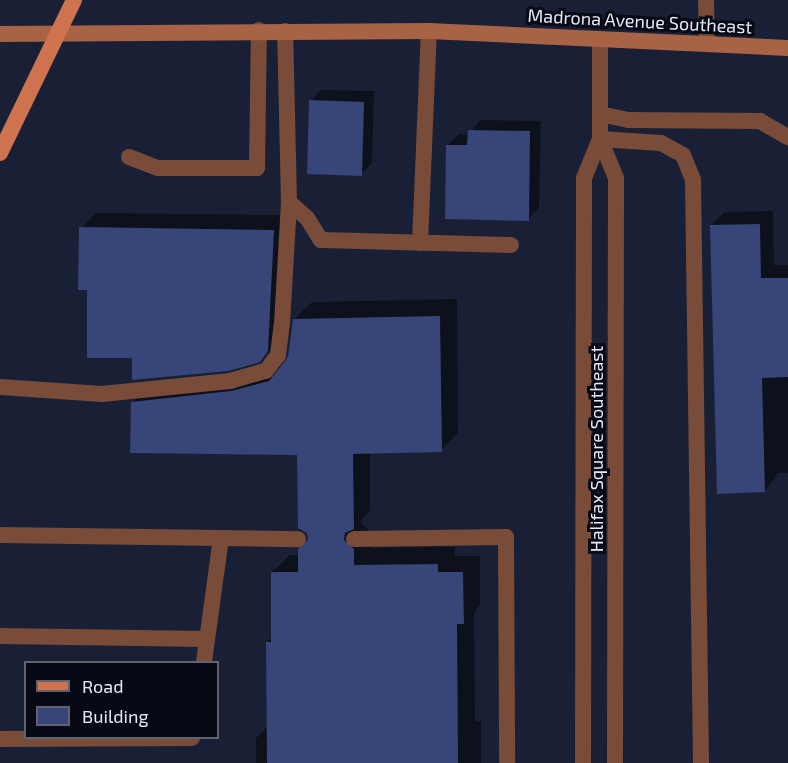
<!DOCTYPE html>
<style>
body{margin:0}
#map{position:relative;width:788px;height:763px;overflow:hidden;background:#192035;font-family:"Exo 2",sans-serif}
div>[style]{position:absolute}
[style*='--x']{left:calc(var(--x)*1px);top:calc(var(--y)*1px);width:calc(var(--w)*1px);rotate:calc(var(--a)*1deg)}
.shadow>*{inset:0;background:#0007}
.building>*{inset:0;background:#374579}
.service>*{height:16px;margin:-8px;padding:0 8px;transform-origin:8px;border-radius:8px;background:#784c39}
.minor>*{height:16px;margin:-8px;padding:0 8px;transform-origin:8px;border-radius:8px;background:#784c39}
.secondary>*{height:16px;margin:-8px;padding:0 8px;transform-origin:8px;border-radius:8px;background:#a86245}
.primary>*{height:16px;margin:-8px;padding:0 8px;transform-origin:8px;border-radius:8px;background:#ce734d}
span{translate:-50% -50%;white-space:nowrap;text-align:center;line-height:1.15;-webkit-text-stroke:6px #070a14;paint-order:stroke}
.street-label{font-size:18px;color:#e4e9f9}
.legend{position:absolute;left:24px;top:661px;width:195px;height:78px;box-sizing:border-box;background:#070a14;border:2px solid #5f6370;margin:0;padding:8px 10px;list-style:none;font-size:18px;color:#e4e9f9}
.legend li{display:flex;align-items:center;gap:12px;height:30px}
.legend b{width:30px;border:2px solid #5f6370}
</style>
<div id="map">
<div class="shadow">
<i style="clip-path:polygon(321px 90px,374px 91px,372px 163px,361px 174px,311px 101px)"></i>
<i style="clip-path:polygon(480px 120px,541px 121px,539px 208px,528px 219px,448px 145px,459px 134px,469px 135px)"></i>
<i style="clip-path:polygon(773px 211px,774px 265px,788px 265px,788px 473px,778px 473px,765px 491px,711px 225px,725px 212px)"></i>
<i style="clip-path:polygon(96px 213px,289px 215px,275px 345px,259px 361px,134px 356px,89px 289px,81px 228px)"></i>
<i style="clip-path:polygon(457px 299px,458px 433px,441px 450px,370px 452px,370px 510px,360px 522px,371px 532px,371px 548px,455px 547px,455px 556px,480px 556px,480px 605px,474px 612px,475px 721px,481px 721px,481px 763px,256px 763px,256px 738px,268px 726px,267px 642px,272px 637px,272px 572px,290px 555px,300px 555px,310px 540px,298px 454px,133px 402px,150px 385px,250px 375px,284px 365px,290px 358px,294px 319px,312px 302px)"></i>
</div>
<div class="building">
<i style="clip-path:polygon(309px 100px,364px 102px,362px 176px,307px 174px)"></i>
<i style="clip-path:polygon(468px 130px,530px 131px,529px 221px,445px 219px,446px 145px,467px 145px)"></i>
<i style="clip-path:polygon(760px 224px,761px 278px,788px 278px,788px 377px,762px 378px,765px 492px,717px 494px,710px 225px)"></i>
<i style="clip-path:polygon(79px 227px,274px 230px,268px 351px,260px 362px,228px 371px,132px 380px,132px 358px,87px 358px,87px 290px,78px 290px)"></i>
<i style="clip-path:polygon(440px 316px,442px 452px,353px 454px,354px 529px,345px 533px,344px 540px,354px 549px,354px 565px,438px 564px,438px 572px,463px 572px,464px 624px,457px 624px,458px 763px,267px 763px,266px 642px,271px 642px,271px 572px,298px 572px,298px 549px,308px 540px,307px 533px,298px 528px,297px 455px,130px 453px,131px 402px,231px 391px,269px 381px,288px 357px,293px 319px)"></i>
</div>
<div class="service">
<i style="--x:706;--y:0;--w:44;--a:88.7"></i>
<i style="--x:600;--y:114;--w:29;--a:12"></i>
<i style="--x:628;--y:120;--w:132;--a:0.4"></i>
<i style="--x:760;--y:121;--w:32;--a:30"></i>
<i style="--x:600;--y:139;--w:61;--a:3.8"></i>
<i style="--x:661;--y:143;--w:25;--a:29"></i>
<i style="--x:683;--y:155;--w:27;--a:68"></i>
<i style="--x:693;--y:180;--w:583;--a:89.21"></i>
<i style="--x:129;--y:157;--w:31;--a:21"></i>
<i style="--x:158;--y:168;--w:99;--a:0"></i>
<i style="--x:257;--y:168;--w:138;--a:-89.2"></i>
<i style="--x:289;--y:202;--w:24;--a:42"></i>
<i style="--x:307;--y:218;--w:26;--a:58"></i>
<i style="--x:321;--y:240;--w:190;--a:1.5"></i>
<i style="--x:420;--y:243;--w:212;--a:-87.6"></i>
<i style="--x:0;--y:387;--w:102;--a:3.9"></i>
<i style="--x:102;--y:394;--w:129;--a:-5.8"></i>
<i style="--x:230;--y:381;--w:37;--a:-16"></i>
<i style="--x:266;--y:371;--w:20;--a:-53"></i>
<i style="--x:278;--y:355;--w:31;--a:-83"></i>
<i style="--x:282;--y:324;--w:122;--a:-86.7"></i>
<i style="--x:289;--y:202;--w:171;--a:-91.3"></i>
<i style="--x:0;--y:535;--w:298;--a:0.8"></i>
<i style="--x:354;--y:539;--w:152;--a:-0.8"></i>
<i style="--x:506;--y:537;--w:226;--a:89.7"></i>
<i style="--x:0;--y:636;--w:207;--a:0.8"></i>
<i style="--x:204;--y:662;--w:125;--a:-82.2"></i>
<i style="--x:0;--y:739;--w:192;--a:-0.3"></i>
</div>
<div class="minor">
<i style="--x:600;--y:139;--w:42;--a:67.7"></i>
<i style="--x:616;--y:178;--w:585;--a:90.1"></i>
<i style="--x:583;--y:763;--w:585;--a:-89.9"></i>
<i style="--x:584;--y:178;--w:42;--a:-67.7"></i>
<i style="--x:600;--y:139;--w:99;--a:-90"></i>
</div>
<div class="secondary">
<i style="--x:0;--y:34;--w:429;--a:-0.4"></i>
<i style="--x:429;--y:31;--w:359;--a:2.7"></i>
</div>
<div class="primary">
<i style="--x:0;--y:153;--w:170;--a:-64.2"></i>
</div>
<div class="street-label">
<span style="left:640px;top:21px;rotate:3deg">Madrona Avenue Southeast</span>
<span style="left:596px;top:449px;rotate:-90deg">Halifax Square Southeast</span>
</div>
<ul class="legend">
<li><b style="height:8px;background:#ce734d"></b>Road</li>
<li><b style="height:16px;background:#374579"></b>Building</li>
</ul>
</div>
